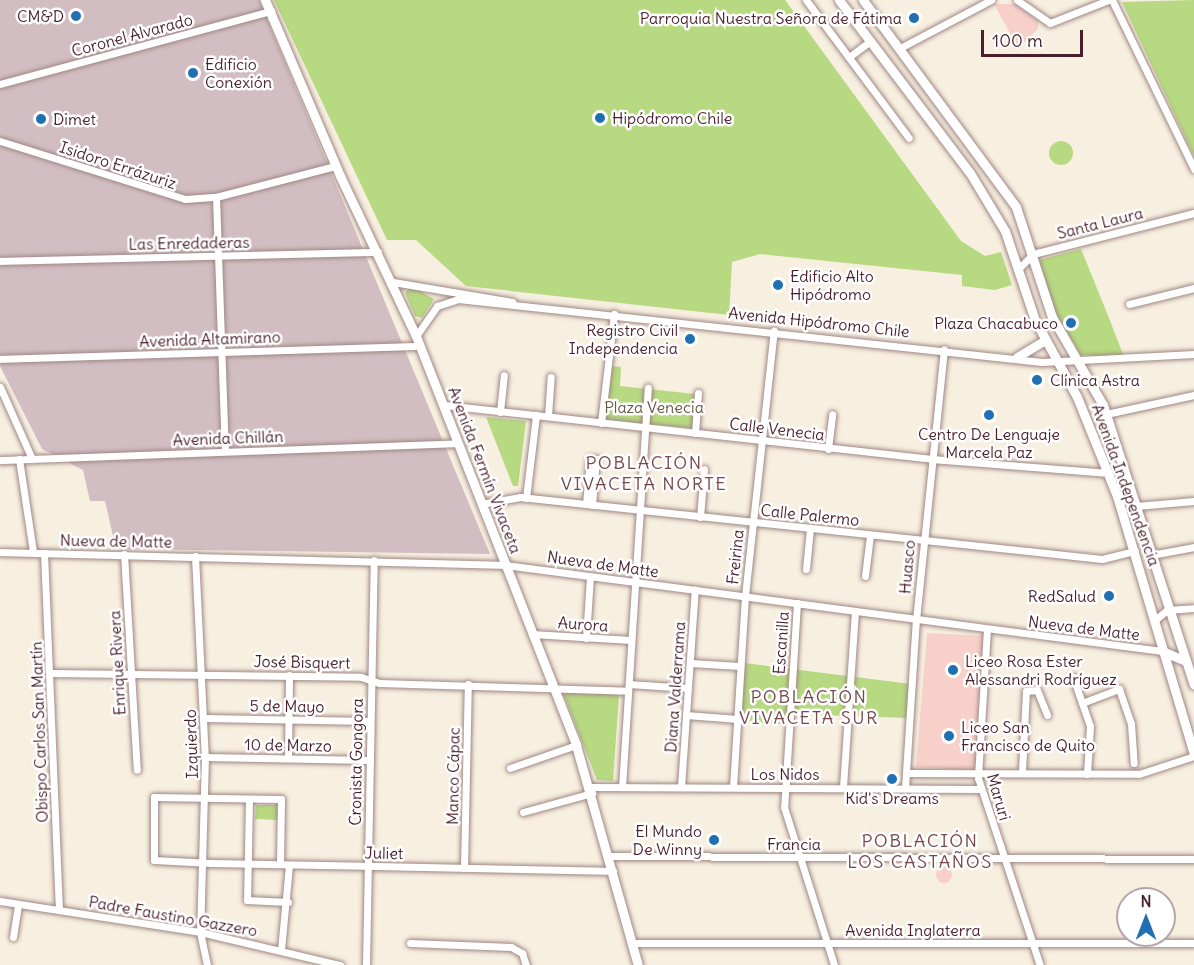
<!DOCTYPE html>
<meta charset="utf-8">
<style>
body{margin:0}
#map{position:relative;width:1194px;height:965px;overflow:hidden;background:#f7efdf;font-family:Delius,sans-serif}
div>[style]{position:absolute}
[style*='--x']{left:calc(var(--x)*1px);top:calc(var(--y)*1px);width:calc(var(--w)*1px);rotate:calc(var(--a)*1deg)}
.built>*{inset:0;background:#f7d0ca}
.round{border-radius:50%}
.industrial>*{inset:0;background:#d2bec2}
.green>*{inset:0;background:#b7d981}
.roads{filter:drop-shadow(0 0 2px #a08785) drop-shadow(0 0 2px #a08785)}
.minor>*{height:7px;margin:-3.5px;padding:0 3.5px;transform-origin:3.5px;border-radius:3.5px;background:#fff}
.major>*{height:9px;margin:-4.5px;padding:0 4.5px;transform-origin:4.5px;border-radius:4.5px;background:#fff}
.dots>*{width:16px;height:16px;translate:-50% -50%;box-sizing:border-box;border:3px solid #fff;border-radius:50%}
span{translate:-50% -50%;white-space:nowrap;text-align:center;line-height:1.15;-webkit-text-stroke:5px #fff;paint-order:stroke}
.poi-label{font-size:16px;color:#4a1f2b}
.right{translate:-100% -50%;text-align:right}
.left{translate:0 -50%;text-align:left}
.street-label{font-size:16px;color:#4a1f2b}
.park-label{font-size:16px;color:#6b5745}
.neighbourhood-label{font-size:18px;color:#78484e;letter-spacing:1.5px}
.north{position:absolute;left:1116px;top:887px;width:60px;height:60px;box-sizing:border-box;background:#fff;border:2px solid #b7a5aa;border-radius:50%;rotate:0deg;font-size:16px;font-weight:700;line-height:24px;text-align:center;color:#4a1f2b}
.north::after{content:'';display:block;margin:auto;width:21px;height:27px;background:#1f6fb2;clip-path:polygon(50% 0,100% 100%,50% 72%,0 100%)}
.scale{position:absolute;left:981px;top:30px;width:102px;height:27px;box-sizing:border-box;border:3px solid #4a1f2b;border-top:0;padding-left:8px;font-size:18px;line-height:21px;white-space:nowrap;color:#4a1f2b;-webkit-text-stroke:4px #fff;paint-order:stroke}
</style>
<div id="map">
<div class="built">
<i style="clip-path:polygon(994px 4px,1015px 4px,1038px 21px,1038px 29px,1018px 48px)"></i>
<i style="clip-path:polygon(927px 633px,984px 636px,976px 771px,916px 767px)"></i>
<i class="round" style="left:936px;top:867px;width:16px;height:16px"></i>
</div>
<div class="industrial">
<i style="clip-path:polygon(0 0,259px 0,490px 554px,116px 549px,105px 501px,90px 501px,83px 470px,42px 449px,0 366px)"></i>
</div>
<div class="green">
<i style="clip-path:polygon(274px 0,785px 0,961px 241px,985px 256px,1001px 252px,1012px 285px,995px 290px,962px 286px,962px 275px,760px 254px,732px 262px,729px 315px,466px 286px,416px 240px,387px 240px)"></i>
<i style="clip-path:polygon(1194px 0,1194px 156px,1122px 2px)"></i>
<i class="round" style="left:1049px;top:141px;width:24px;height:24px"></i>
<i style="clip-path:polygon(1081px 249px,1109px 318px,1124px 357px,1081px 355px,1055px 313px,1039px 260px)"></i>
<i style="clip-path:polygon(411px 286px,434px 299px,422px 318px,415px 316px,405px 293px)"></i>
<i style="clip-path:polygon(610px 366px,621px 367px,620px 386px,695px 394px,693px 428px,606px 420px)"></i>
<i style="clip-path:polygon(486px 417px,526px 421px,518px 486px,513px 486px)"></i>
<i style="clip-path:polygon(745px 663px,911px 684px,909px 718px,791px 714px,791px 725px,740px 721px)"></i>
<i style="clip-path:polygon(568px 692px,619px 695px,613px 781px,597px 780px,564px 695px)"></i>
<i style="clip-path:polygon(256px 805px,279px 805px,278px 820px,255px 819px)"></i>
</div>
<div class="roads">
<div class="minor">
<i style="--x:806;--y:0;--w:172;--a:53.3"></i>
<i style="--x:1017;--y:0;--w:40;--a:34.9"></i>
<i style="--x:1050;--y:23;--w:62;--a:-21.6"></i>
<i style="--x:1112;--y:0;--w:188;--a:64.1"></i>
<i style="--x:900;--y:48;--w:103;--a:-27.8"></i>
<i style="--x:849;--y:57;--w:26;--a:-37"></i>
<i style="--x:0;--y:84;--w:281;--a:-15.1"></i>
<i style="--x:0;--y:141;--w:194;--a:17.4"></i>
<i style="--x:185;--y:199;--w:31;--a:-4"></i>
<i style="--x:216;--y:197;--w:123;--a:-14.6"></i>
<i style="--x:216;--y:197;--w:254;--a:88"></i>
<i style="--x:0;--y:261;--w:378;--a:-1.4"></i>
<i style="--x:1018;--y:269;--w:21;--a:-45"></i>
<i style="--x:1033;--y:254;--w:166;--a:-14.3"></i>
<i style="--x:393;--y:282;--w:121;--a:9.5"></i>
<i style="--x:1129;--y:304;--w:67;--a:-13.8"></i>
<i style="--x:416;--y:336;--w:37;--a:-55"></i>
<i style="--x:437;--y:306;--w:22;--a:-18"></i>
<i style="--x:458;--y:299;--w:587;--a:6.16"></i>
<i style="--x:1042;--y:362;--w:152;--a:-3"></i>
<i style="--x:0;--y:359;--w:420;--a:-1.8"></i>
<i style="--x:0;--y:387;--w:79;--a:66"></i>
<i style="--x:444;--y:405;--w:491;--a:6.3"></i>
<i style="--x:932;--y:459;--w:177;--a:4.5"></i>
<i style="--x:500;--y:412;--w:37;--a:-84"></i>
<i style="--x:1106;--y:414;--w:90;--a:-12.2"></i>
<i style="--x:548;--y:416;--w:39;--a:-86"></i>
<i style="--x:601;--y:423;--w:110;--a:-83.2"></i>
<i style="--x:695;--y:433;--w:40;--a:-85.7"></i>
<i style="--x:828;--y:449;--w:35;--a:-83"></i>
<i style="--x:19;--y:459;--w:94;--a:81.4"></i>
<i style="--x:0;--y:460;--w:457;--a:-2.1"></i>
<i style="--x:526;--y:498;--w:84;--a:-83.1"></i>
<i style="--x:481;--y:504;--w:40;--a:-10"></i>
<i style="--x:520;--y:497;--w:585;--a:6.08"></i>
<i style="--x:1102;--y:559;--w:34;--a:-14"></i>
<i style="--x:586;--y:504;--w:45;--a:-84.9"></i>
<i style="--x:590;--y:459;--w:6;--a:0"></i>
<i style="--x:596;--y:459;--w:46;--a:95"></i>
<i style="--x:1136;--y:506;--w:58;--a:-4.9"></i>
<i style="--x:700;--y:517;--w:48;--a:-85.2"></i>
<i style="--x:0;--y:552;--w:505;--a:1.47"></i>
<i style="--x:505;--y:565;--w:663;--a:7.46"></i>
<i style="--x:44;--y:553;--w:357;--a:87.6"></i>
<i style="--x:124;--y:554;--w:216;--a:86.6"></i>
<i style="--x:1151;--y:555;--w:44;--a:-10.5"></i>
<i style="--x:195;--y:556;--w:201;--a:87.2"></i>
<i style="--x:205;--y:757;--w:175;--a:91.6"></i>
<i style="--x:200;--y:932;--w:34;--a:78"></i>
<i style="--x:806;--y:569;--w:40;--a:-84.3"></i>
<i style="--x:865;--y:576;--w:41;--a:-83"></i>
<i style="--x:797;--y:603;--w:204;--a:93.6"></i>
<i style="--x:784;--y:807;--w:166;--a:72.4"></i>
<i style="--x:1155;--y:620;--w:16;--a:-40"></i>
<i style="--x:1167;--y:610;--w:27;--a:-4"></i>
<i style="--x:987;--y:629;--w:149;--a:93.5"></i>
<i style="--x:978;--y:778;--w:197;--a:71.7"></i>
<i style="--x:532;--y:634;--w:99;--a:3.5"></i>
<i style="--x:586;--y:638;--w:62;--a:-86.3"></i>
<i style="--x:690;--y:663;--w:50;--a:3.4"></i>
<i style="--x:50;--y:673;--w:311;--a:0.7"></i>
<i style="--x:361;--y:677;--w:19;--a:18"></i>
<i style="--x:379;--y:683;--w:249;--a:1.8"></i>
<i style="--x:1073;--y:677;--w:52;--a:70.9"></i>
<i style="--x:1090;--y:726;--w:48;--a:93.6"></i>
<i style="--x:629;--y:684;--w:59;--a:3.9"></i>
<i style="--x:1082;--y:703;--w:40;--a:-21"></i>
<i style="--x:1119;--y:689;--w:37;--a:71"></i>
<i style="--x:1131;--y:724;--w:39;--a:86"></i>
<i style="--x:686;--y:715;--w:51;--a:4.5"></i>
<i style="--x:204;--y:718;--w:166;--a:1"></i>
<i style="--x:205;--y:757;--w:165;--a:1"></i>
<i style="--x:288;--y:758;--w:83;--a:-89.3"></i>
<i style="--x:510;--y:768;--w:70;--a:-19.2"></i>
<i style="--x:1022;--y:772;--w:81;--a:-87.2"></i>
<i style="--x:1026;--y:691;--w:11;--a:-5"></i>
<i style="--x:1037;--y:690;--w:27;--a:68"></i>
<i style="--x:906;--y:773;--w:233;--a:0.2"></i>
<i style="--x:1139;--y:774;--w:58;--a:-18.1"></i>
<i style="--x:590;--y:787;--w:390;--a:0.3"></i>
<i style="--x:622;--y:787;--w:400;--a:-86.3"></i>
<i style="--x:681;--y:787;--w:198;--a:-86"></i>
<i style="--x:733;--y:787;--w:191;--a:-86.4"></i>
<i style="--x:745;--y:596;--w:267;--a:-83.8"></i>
<i style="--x:843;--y:787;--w:176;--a:-86.1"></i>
<i style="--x:905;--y:788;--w:168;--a:-86.3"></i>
<i style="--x:916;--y:620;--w:272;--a:-84.1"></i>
<i style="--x:249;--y:799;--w:101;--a:91.1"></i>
<i style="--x:247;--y:900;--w:41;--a:2.8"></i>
<i style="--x:523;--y:812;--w:72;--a:-15.4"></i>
<i style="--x:609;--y:856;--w:585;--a:0.29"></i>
<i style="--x:280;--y:864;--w:65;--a:-89.1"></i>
<i style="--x:281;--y:799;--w:127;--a:-179.1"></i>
<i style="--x:154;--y:797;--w:63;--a:90"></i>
<i style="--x:154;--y:860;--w:57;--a:3"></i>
<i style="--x:211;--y:863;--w:167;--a:1"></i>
<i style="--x:378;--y:866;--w:235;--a:1.2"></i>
<i style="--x:464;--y:868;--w:184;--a:-88.8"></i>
<i style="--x:0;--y:901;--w:202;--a:8.8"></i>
<i style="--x:200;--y:932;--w:144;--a:13.3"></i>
<i style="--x:13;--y:937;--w:33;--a:-81"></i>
<i style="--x:410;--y:943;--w:101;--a:2.3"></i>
<i style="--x:511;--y:947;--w:13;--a:29"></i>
<i style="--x:522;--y:953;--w:13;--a:72"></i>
<i style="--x:633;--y:943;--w:561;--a:0"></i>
<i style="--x:281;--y:950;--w:85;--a:-84.6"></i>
<i style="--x:366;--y:965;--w:405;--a:-88.9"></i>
</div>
<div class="major">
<i style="--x:265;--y:0;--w:191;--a:66.9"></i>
<i style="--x:340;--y:176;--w:177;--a:64.6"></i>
<i style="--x:416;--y:336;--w:439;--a:68.6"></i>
<i style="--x:576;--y:745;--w:229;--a:74.3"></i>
<i style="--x:839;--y:0;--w:217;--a:52.9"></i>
<i style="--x:970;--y:173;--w:68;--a:58.9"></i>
<i style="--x:1005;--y:231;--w:94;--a:71.4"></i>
<i style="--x:1035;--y:320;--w:88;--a:61.4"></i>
<i style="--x:1077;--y:397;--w:107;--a:68"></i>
<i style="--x:1117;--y:496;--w:270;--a:73.4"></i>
<i style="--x:863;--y:0;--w:257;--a:53.5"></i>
<i style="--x:1016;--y:207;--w:116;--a:71.9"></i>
<i style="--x:1052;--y:317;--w:102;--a:59.9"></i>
<i style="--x:1103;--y:405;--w:294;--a:72"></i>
<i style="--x:1017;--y:357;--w:33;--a:-31"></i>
<i style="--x:1162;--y:651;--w:26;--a:23"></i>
</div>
</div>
<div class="dots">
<i style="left:76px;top:16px;background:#1f6fb2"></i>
<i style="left:914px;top:18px;background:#1f6fb2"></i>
<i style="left:193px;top:73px;background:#1f6fb2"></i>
<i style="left:600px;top:118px;background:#1f6fb2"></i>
<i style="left:41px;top:119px;background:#1f6fb2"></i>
<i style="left:778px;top:285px;background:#1f6fb2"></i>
<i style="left:1071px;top:323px;background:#1f6fb2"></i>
<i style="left:690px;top:339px;background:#1f6fb2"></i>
<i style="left:1037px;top:380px;background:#1f6fb2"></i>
<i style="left:989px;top:415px;background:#1f6fb2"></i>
<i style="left:1109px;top:596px;background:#1f6fb2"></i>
<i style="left:953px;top:670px;background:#1f6fb2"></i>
<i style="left:949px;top:736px;background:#1f6fb2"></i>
<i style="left:892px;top:779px;background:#1f6fb2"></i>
<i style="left:714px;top:840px;background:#1f6fb2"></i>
</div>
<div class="poi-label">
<span class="right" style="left:64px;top:16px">CM&amp;D</span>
<span class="right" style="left:902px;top:18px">Parroquia Nuestra Señora de Fátima</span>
<span class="left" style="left:205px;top:73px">Edificio<br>Conexión</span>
<span class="left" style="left:612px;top:118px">Hipódromo Chile</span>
<span class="left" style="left:53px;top:119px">Dimet</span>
<span class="left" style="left:790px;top:285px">Edificio Alto<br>Hipódromo</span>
<span class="right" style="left:1058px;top:323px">Plaza Chacabuco</span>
<span class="right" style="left:678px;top:339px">Registro Civil<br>Independencia</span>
<span class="left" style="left:1050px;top:380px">Clínica Astra</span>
<span style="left:989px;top:443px">Centro De Lenguaje<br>Marcela Paz</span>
<span class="right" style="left:1096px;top:596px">RedSalud</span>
<span class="left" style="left:965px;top:670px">Liceo Rosa Ester<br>Alessandri Rodríguez</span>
<span class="left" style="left:961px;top:736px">Liceo San<br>Francisco de Quito</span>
<span style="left:892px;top:798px">Kid's Dreams</span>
<span class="right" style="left:702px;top:840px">El Mundo<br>De Winny</span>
</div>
<div class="street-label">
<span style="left:132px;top:35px;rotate:-15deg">Coronel Alvarado</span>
<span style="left:118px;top:165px;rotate:18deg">Isidoro Errázuriz</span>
<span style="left:1100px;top:223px;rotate:-14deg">Santa Laura</span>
<span style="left:189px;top:243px;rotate:-1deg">Las Enredaderas</span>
<span style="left:819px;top:322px;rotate:6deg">Avenida Hipódromo Chile</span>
<span style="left:210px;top:339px;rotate:-2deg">Avenida Altamirano</span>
<span style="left:777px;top:429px;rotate:7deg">Calle Venecia</span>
<span style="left:228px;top:438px;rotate:-2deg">Avenida Chillán</span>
<span style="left:485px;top:470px;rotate:69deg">Avenida Fermín Vivaceta</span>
<span style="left:1126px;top:485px;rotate:70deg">Avenida Independencia</span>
<span style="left:810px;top:515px;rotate:6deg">Calle Palermo</span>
<span style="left:116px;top:541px;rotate:1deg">Nueva de Matte</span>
<span style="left:735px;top:557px;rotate:-84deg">Freirina</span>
<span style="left:603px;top:564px;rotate:8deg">Nueva de Matte</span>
<span style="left:907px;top:567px;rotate:-85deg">Huasco</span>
<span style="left:583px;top:624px;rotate:4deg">Aurora</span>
<span style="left:1084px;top:628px;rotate:7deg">Nueva de Matte</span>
<span style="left:781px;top:643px;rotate:-86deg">Escanilla</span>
<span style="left:302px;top:662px;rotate:1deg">José Bisquert</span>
<span style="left:117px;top:663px;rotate:-93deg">Enrique Rivera</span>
<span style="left:675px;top:687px;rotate:-86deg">Diana Valderrama</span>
<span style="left:287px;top:706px;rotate:1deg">5 de Mayo</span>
<span style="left:39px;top:732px;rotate:-92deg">Obispo Carlos San Martín</span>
<span style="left:191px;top:744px;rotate:-92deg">Izquierdo</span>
<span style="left:288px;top:745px;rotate:1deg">10 de Marzo</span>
<span style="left:356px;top:762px;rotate:-89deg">Cronista Gongora</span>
<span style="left:785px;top:774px">Los Nidos</span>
<span style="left:453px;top:776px;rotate:-89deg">Manco Cápac</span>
<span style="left:999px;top:797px;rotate:74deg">Maruri</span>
<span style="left:794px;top:844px">Francia</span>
<span style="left:384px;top:853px;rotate:1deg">Juliet</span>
<span style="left:173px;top:916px;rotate:10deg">Padre Faustino Gazzero</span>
<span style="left:913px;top:930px">Avenida Inglaterra</span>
</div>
<div class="park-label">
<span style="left:654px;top:407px">Plaza Venecia</span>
</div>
<div class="neighbourhood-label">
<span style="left:644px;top:474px">POBLACIÓN<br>VIVACETA NORTE</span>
<span style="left:809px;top:708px">POBLACIÓN<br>VIVACETA SUR</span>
<span style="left:920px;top:852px">POBLACIÓN<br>LOS CASTAÑOS</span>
</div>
<div class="north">N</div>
<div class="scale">100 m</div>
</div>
